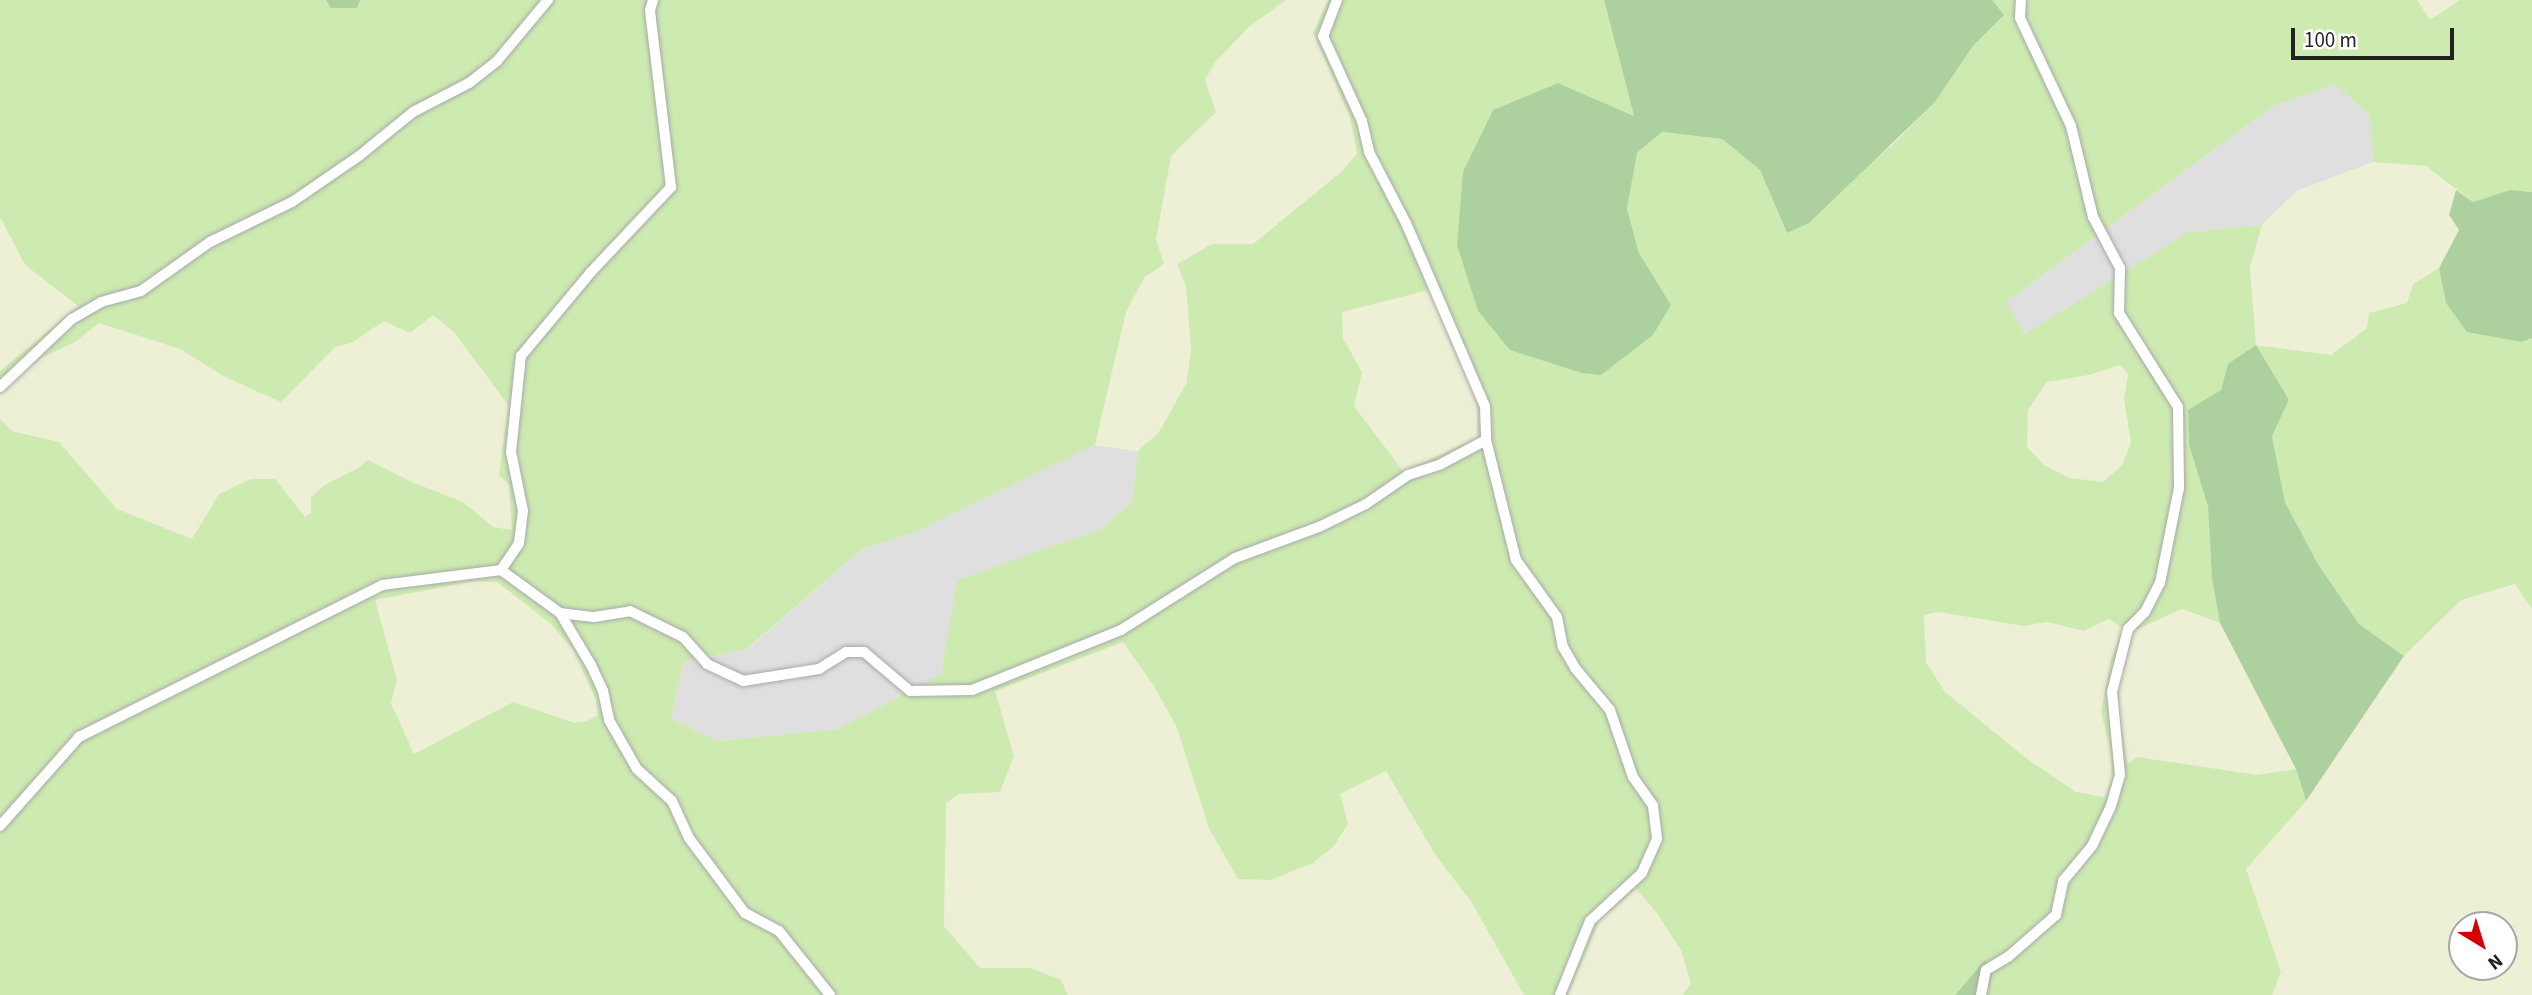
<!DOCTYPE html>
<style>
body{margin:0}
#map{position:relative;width:2532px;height:995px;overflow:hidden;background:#f2efe9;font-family:"Source Sans 3",sans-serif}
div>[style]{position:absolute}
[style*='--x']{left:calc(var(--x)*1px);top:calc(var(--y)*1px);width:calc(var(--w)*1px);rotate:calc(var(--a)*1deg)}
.residential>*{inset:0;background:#e0dfdf}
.farmland>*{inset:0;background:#eef0d5}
.grass>*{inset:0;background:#cdebb0}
.forest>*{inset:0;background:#add19e}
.roads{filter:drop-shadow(0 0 2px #a9a9a9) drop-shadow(0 0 2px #a9a9a9)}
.street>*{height:10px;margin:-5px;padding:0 5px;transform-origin:5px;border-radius:5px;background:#fff}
span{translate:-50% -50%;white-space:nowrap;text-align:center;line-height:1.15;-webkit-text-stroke:5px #fff;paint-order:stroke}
.north{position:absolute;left:2448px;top:911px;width:70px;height:70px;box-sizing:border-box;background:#fff;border:2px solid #a7a7a7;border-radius:50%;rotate:142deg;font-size:19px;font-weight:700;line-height:28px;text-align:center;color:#222}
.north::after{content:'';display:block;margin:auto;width:24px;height:32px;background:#d40000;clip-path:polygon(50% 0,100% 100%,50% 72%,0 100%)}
.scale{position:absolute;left:2291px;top:28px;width:163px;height:32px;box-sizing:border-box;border:4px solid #222;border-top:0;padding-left:9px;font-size:21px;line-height:24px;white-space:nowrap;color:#222;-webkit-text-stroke:5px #fff;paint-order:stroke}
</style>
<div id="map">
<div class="residential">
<i style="clip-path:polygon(2334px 84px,2370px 115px,2373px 162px,2297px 191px,2262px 225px,2188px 232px,2025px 334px,2006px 302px,2272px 107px)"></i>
<i style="clip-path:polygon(1095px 445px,1138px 451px,1132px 502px,1102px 529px,958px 580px,941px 674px,838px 729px,718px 741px,671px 719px,683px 662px,748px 649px,862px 549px,911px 534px)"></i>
</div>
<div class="farmland">
<i style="clip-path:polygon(1286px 0,1328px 0,1313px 33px,1350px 117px,1357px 154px,1341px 172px,1252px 244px,1212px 244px,1177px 264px,1186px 286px,1191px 351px,1186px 384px,1159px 432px,1138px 451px,1095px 445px,1126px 312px,1144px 278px,1164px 264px,1156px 239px,1171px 156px,1216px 112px,1205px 80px,1215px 62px,1250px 26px)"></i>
<i style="clip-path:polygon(2417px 0,2460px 0,2430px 20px)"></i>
<i style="clip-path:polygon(2373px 162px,2426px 166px,2456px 190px,2449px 215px,2459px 229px,2439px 268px,2413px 284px,2407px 303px,2369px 313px,2367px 328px,2331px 355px,2256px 345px,2250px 268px,2262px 225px,2297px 191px)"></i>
<i style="clip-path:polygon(0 217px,25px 265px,79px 306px,0 371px)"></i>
<i style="clip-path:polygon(1429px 289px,1477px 402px,1477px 438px,1403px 471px,1353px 406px,1362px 372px,1343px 337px,1342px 312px)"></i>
<i style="clip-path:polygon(433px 315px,454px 332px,508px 405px,499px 475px,509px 485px,512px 530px,493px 527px,463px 502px,412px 482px,368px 460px,356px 469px,323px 486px,311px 497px,311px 513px,305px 517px,275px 479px,219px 494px,193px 539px,117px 509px,59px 442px,12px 431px,0 420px,0 395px,11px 379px,42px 358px,75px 342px,99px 323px,180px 349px,225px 377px,281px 402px,335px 347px,351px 343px,384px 320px,410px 333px)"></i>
<i style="clip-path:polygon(2120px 365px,2128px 374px,2124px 399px,2131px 443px,2122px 465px,2103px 482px,2070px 478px,2044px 465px,2027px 448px,2028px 410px,2047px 382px,2089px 375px)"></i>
<i style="clip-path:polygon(475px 581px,497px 582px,552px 625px,573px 650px,596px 700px,598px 715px,587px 721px,575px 723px,513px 703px,414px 754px,391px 703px,397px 680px,374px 600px)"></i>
<i style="clip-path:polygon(evenodd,2515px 584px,2532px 609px,2532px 995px,2272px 995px,2281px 972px,2246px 869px,2306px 801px,2404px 656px,2461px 600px,2515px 584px,2462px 925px,2504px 925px,2504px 967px,2462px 967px,2462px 925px)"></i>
<i style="clip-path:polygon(2182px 609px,2220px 623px,2296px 769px,2258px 775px,2137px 757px,2128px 764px,2118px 707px,2121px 660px,2133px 631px)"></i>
<i style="clip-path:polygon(1938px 612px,2024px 626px,2047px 622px,2084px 631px,2109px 619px,2123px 628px,2111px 658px,2101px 712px,2111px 753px,2112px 779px,2104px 797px,2076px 792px,2026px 758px,1944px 691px,1926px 662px,1924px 615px)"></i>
<i style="clip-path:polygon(1123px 642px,1154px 686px,1177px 728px,1209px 828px,1340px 794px,1386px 771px,1436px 856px,1470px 900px,1524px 995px,1068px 995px,1061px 980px,1030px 968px,980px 968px,944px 926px,946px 803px,958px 794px,1000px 792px,1014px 757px,995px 691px)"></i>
<i style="clip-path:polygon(1636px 889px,1656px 912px,1681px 950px,1691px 984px,1682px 995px,1568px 995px,1600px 920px)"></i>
</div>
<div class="grass">
<i style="clip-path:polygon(evenodd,0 0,326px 0,332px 8px,357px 8px,362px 0,1286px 0,1250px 26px,1215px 62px,1205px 80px,1216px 112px,1171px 156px,1156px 239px,1164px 264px,1144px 278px,1126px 312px,1095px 445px,911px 534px,862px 549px,747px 649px,683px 662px,671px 719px,718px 741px,838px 729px,941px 674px,957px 580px,1102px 529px,1132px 502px,1138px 451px,1159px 432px,1186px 384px,1191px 351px,1186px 286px,1177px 264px,1212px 244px,1253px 244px,1341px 172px,1357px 154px,1350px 117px,1313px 33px,1328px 0,1604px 0,1634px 116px,1558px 83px,1493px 110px,1671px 305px,1639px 253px,1627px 207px,1636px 154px,1662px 132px,1722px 139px,1760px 170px,1787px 233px,1891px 146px,1935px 102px,1973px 46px,2003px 16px,1992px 0,2417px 0,2430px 20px,2460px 0,2532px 0,2532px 192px,2510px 190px,2473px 202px,2426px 166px,2373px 162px,2370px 115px,2334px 84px,2272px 107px,2006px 302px,2025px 334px,2188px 232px,2262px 225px,2250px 268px,2256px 345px,2331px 355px,2367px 328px,2369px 313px,2407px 303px,2413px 284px,2439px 268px,2446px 303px,2522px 342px,2532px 338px,2532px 609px,2515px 584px,2461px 600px,2404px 656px,2359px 624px,2318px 564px,2285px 502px,2272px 436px,2289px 400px,2256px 346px,2229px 364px,2221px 390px,2188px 411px,2189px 445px,2208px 507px,2212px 579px,2220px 623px,2182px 609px,2133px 631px,2121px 660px,2118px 707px,2128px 764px,2137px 757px,2258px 775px,2296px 769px,2306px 801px,2246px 869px,2281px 972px,2272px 995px,1986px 995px,1985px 960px,1955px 995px,1682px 995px,1691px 984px,1681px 950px,1656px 912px,1636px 889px,1600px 920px,1568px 995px,1524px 995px,1470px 900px,1436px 856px,1386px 771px,1340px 794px,1348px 824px,1334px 846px,1313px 863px,1270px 880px,1238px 879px,1209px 828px,1177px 728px,1154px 686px,1123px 642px,995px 691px,1014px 756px,1000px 792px,959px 794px,946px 803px,944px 926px,980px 968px,1030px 968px,1061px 980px,1068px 995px,0 995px,0 419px,12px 431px,59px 442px,117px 509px,192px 539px,219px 494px,251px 479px,275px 479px,305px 517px,311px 513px,311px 497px,323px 486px,356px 469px,368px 460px,412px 482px,463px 502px,493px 527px,512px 530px,509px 485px,499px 475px,508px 405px,454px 332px,433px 315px,410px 333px,384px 321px,351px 343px,335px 347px,281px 402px,225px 377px,180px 349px,99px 323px,75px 342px,42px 358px,11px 379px,0 395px,0 371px,78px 306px,25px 265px,0 217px,0 0,1429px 290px,1477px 402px,1477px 438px,1403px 471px,1354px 406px,1362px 372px,1343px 338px,1342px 312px,1429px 290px,0 0,2120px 365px,2128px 374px,2124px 399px,2131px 443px,2122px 465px,2103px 482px,2069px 478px,2044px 465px,2027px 447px,2028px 410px,2047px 382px,2089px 375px,2120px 365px,0 0,475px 581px,497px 582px,552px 625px,573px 650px,596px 700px,598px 715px,587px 721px,575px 723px,513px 702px,414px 754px,391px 703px,397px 680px,375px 600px,475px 581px,0 0,1938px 612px,2024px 626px,2047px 622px,2084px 631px,2109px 619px,2123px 628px,2111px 658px,2101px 712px,2111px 753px,2112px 779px,2104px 797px,2076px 792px,2026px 758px,1944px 691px,1926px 662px,1924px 615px,1938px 612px)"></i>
</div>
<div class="forest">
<i style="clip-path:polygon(326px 0,361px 0,357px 8px,331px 8px)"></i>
<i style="clip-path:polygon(1604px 0,1992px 0,2004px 15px,1973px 46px,1935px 102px,1809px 223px,1787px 233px,1760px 170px,1722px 139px,1662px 132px,1637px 153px,1627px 208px,1639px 253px,1671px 305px,1653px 335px,1601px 375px,1582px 373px,1510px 350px,1478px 311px,1457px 245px,1463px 172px,1493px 110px,1558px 83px,1634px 116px)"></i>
<i style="clip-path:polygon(2456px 190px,2473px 202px,2510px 190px,2532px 192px,2532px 338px,2522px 342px,2467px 332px,2446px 303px,2439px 268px,2459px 230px,2449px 215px)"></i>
<i style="clip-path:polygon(2256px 345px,2289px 400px,2272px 436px,2285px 502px,2318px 564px,2359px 624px,2404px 656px,2306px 801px,2296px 769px,2220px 623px,2212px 579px,2208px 507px,2189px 445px,2188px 410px,2221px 390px,2228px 364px)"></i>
<i style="clip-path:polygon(1985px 960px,1992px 976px,1986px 995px,1955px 995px)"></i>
</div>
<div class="roads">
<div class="street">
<i style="--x:1337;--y:0;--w:39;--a:111"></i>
<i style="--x:1323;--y:36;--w:94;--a:65.4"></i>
<i style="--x:1362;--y:121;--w:32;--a:77"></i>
<i style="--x:1369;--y:152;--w:80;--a:62.5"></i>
<i style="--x:1406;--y:223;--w:199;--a:66.7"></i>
<i style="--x:1485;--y:406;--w:34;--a:88"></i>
<i style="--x:1486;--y:440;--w:124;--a:76"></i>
<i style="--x:1516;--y:560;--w:70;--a:54.3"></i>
<i style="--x:1557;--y:617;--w:31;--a:79"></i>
<i style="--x:1563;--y:647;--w:24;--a:60"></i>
<i style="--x:1575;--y:668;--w:55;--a:50.2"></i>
<i style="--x:1610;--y:710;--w:71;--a:71.1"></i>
<i style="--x:1633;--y:777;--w:35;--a:55"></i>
<i style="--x:1653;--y:806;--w:33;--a:83"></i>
<i style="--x:1657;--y:839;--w:37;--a:114"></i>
<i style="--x:1642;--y:873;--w:71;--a:137.3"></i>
<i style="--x:1590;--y:921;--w:80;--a:112.1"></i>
<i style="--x:0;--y:387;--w:99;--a:-43.4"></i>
<i style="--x:72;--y:319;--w:34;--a:-30"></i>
<i style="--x:101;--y:302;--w:41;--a:-15.4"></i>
<i style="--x:141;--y:291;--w:85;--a:-35.4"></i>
<i style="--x:210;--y:242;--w:91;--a:-26"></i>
<i style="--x:292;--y:202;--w:81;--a:-34.5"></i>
<i style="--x:359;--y:156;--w:70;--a:-39.2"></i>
<i style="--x:413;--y:112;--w:63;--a:-27.4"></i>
<i style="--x:469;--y:83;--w:36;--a:-38"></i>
<i style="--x:497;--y:61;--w:80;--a:-50.1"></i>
<i style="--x:501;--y:570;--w:73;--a:36.1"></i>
<i style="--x:560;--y:613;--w:34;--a:7"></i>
<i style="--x:594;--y:617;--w:36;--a:-9"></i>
<i style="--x:630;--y:611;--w:59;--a:26.1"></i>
<i style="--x:683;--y:637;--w:36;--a:48"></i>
<i style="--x:707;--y:664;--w:40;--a:25"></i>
<i style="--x:743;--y:681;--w:77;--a:-9"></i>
<i style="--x:819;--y:669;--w:32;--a:-32"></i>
<i style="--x:846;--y:652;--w:18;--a:0"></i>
<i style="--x:864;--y:652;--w:60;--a:40.3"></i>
<i style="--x:910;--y:691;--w:62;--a:-0.9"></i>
<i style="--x:972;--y:690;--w:161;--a:-21.9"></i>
<i style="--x:1121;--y:630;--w:135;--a:-32.3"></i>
<i style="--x:1235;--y:558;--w:90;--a:-20.3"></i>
<i style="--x:1319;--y:527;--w:52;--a:-26.1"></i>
<i style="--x:1366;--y:504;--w:51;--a:-34.6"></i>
<i style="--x:1408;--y:475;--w:35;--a:-18"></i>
<i style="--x:1441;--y:464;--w:51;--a:-28.1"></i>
<i style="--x:560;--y:613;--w:61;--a:59.2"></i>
<i style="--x:591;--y:665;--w:29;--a:65"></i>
<i style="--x:603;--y:691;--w:30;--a:78"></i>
<i style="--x:609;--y:720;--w:56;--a:60.3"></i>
<i style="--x:637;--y:769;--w:47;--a:42.4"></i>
<i style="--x:672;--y:801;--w:41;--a:65.3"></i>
<i style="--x:689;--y:838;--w:94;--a:53.3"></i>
<i style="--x:745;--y:913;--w:38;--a:28"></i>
<i style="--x:779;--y:931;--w:82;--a:51.4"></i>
<i style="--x:0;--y:826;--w:119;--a:-48.4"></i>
<i style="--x:79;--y:737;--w:339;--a:-26.6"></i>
<i style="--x:382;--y:585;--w:120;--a:-7.2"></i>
<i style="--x:501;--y:570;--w:32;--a:-56"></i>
<i style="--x:519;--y:543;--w:32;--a:-83"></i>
<i style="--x:523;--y:511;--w:60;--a:-101.5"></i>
<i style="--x:511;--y:452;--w:97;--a:-84.1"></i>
<i style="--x:521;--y:356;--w:109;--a:-50.2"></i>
<i style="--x:591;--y:272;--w:117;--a:-46.7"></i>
<i style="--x:671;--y:187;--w:178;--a:-96.8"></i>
<i style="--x:650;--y:10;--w:10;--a:-73"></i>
<i style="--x:1981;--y:995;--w:25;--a:-79"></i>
<i style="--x:1986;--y:970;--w:26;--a:-31"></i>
<i style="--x:2008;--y:957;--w:64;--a:-41.2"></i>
<i style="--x:2056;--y:915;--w:35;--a:-78"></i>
<i style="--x:2063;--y:881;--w:45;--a:-50.4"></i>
<i style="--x:2092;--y:846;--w:44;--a:-64.6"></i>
<i style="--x:2111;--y:806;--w:32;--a:-74"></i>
<i style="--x:2120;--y:775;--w:83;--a:-95.5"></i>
<i style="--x:2112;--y:692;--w:65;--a:-75.7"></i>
<i style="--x:2128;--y:629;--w:24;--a:-45"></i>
<i style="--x:2145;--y:612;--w:33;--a:-63"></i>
<i style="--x:2160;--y:583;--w:97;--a:-78.7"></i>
<i style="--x:2179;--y:488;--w:81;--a:-90.7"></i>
<i style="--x:2178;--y:407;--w:111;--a:-122.1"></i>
<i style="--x:2119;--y:313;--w:45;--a:-88.7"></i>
<i style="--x:2120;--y:268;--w:58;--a:-117.9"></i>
<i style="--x:2093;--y:217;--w:94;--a:-103.6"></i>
<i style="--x:2071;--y:126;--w:119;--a:-115.3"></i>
<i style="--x:2020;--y:18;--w:18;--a:-87"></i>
</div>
</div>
<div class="north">N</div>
<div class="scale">100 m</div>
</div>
